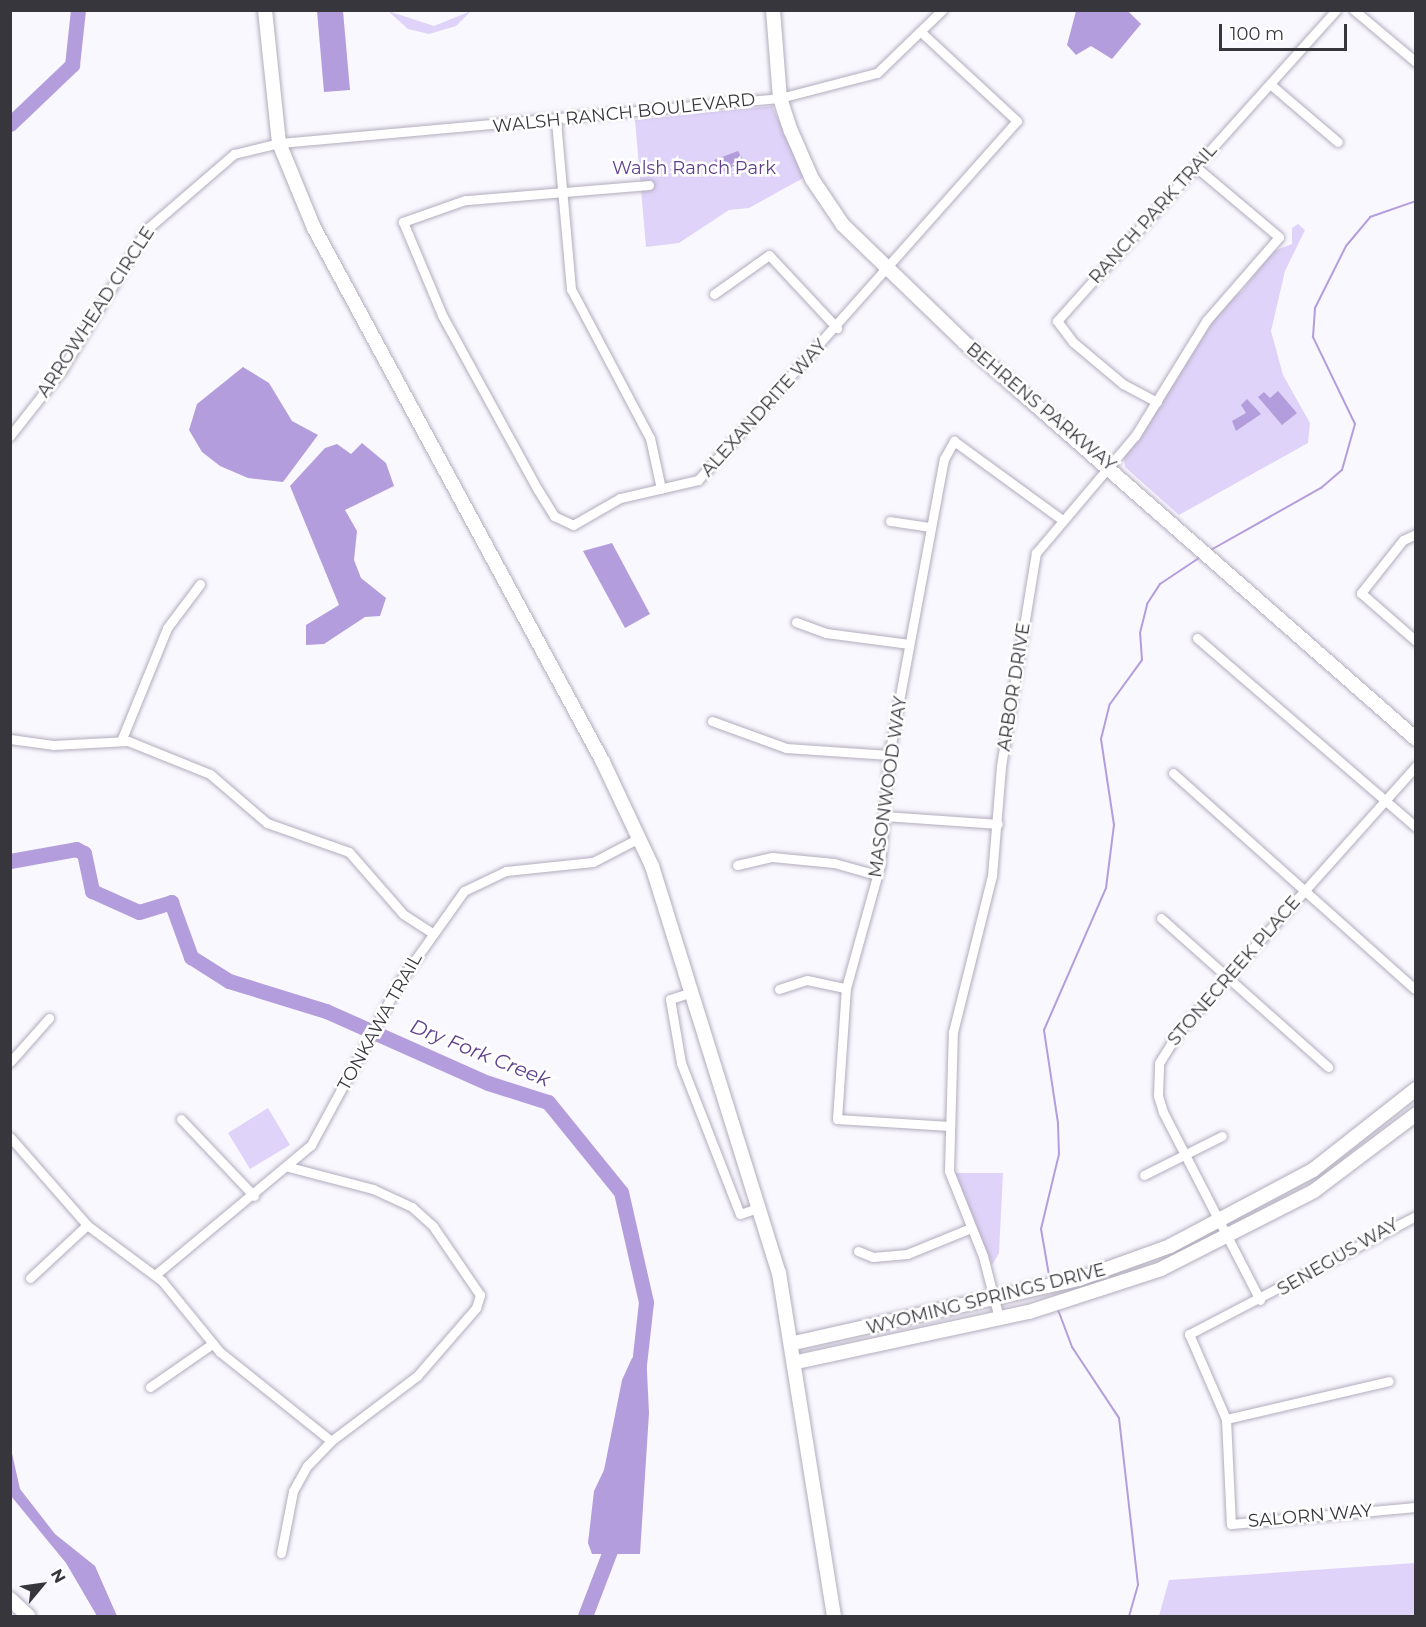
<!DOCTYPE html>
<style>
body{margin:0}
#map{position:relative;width:1426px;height:1627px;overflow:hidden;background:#faf8ff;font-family:Montserrat,sans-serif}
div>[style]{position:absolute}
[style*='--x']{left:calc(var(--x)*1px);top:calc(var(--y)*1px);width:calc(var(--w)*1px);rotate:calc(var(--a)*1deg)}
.green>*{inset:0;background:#dfd3f9}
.water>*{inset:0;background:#b49ddc}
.stream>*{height:2px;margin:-1px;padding:0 1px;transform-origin:1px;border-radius:1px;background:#b49ddc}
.river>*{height:15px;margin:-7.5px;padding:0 7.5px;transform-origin:7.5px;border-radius:7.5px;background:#b49ddc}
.roads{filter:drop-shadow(0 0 2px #b2acbd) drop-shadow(0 0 2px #b2acbd)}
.street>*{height:9px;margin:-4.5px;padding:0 4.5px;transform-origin:4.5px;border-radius:4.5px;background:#fff}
.secondary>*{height:14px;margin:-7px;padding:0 7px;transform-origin:7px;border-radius:7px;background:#fff}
span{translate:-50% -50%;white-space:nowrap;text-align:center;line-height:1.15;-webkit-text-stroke:5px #fff;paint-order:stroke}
.street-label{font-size:18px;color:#38363d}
.park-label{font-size:18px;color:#5e3f8b}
.water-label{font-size:20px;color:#5f408c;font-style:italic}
.frame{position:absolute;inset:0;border:12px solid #38363d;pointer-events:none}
.north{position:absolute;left:12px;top:1555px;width:60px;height:60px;-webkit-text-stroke:4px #fff;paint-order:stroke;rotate:61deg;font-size:16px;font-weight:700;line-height:24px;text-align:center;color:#38363d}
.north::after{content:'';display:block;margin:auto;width:21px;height:27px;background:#38363d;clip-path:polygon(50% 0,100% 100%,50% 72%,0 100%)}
.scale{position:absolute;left:1219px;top:24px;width:128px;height:27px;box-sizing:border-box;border:3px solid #38363d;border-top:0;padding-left:8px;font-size:18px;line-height:21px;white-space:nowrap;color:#38363d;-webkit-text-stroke:4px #fff;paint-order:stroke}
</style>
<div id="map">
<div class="green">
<i style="clip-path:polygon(388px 11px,434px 26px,471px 11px,456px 26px,429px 34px,408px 29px)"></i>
<i style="clip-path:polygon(772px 106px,805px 177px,749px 208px,729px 210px,679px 243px,646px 247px,635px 120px)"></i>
<i style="clip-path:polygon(1298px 224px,1305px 230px,1285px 271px,1271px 331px,1283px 375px,1310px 423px,1308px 443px,1179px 515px,1125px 467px,1124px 458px,1225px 303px,1242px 291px,1271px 252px,1292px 244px,1292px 228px)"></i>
<i style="clip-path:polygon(268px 1108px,290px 1145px,250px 1169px,228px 1133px)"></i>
<i style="clip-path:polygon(954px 1173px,1003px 1173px,999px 1253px,992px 1265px)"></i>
<i style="clip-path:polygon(1415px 1563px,1415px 1616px,1159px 1616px,1169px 1580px)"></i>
</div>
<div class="water">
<i style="clip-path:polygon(317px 11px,343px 11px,350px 90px,324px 92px)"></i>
<i style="clip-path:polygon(1076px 11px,1128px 11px,1141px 24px,1112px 59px,1091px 46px,1076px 55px,1067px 45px)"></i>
<i style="clip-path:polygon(738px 151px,744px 161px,723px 172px,714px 160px)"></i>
<i style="clip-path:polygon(243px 367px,269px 383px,292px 421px,318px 435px,283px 482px,248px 478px,220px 466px,202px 452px,189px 430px,197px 404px)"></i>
<i style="clip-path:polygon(1278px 391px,1297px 413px,1282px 425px,1258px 397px,1264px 392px,1270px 398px)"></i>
<i style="clip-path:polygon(1247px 399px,1261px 414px,1236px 431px,1232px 421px,1246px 413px,1241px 405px)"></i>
<i style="clip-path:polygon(362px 443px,386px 463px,394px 486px,345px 510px,357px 531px,354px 560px,361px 578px,386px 598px,380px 616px,365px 617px,324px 644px,306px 645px,306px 625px,339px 605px,290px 486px,325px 448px,337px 444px,351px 454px)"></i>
<i style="clip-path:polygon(612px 543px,650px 614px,625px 628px,583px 551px)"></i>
<i style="clip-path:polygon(646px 1351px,649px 1413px,640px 1554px,592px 1554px,588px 1543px,594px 1491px,604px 1470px,622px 1380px,632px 1358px)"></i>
<i style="clip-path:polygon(11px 1449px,20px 1489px,55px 1534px,95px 1566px,117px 1616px,97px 1616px,66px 1563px,11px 1496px)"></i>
</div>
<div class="stream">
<i style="--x:1209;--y:551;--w:129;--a:-29.4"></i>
<i style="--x:1321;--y:488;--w:28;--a:-41"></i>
<i style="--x:1342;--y:470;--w:48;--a:-74.2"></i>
<i style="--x:1355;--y:424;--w:97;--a:-115.8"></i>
<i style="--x:1313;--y:337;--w:29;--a:-86"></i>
<i style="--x:1315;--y:308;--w:69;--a:-63.4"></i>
<i style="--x:1346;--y:246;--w:38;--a:-50"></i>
<i style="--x:1370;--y:217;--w:49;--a:-19.2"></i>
<i style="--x:1050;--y:1281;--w:53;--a:-99.8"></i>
<i style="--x:1041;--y:1229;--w:77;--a:-76.5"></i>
<i style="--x:1059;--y:1154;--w:31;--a:-92"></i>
<i style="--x:1058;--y:1123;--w:94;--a:-98.6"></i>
<i style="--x:1044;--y:1030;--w:155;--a:-66.4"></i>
<i style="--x:1106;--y:888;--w:64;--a:-82.8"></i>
<i style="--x:1114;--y:825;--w:87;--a:-98.6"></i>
<i style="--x:1101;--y:739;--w:36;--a:-76"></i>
<i style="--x:1110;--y:704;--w:54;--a:-54"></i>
<i style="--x:1142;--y:660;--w:27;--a:-94"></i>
<i style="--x:1140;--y:633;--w:30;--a:-76"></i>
<i style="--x:1147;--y:604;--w:24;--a:-57"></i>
<i style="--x:1160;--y:584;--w:50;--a:-33.7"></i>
<i style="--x:1057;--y:1307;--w:43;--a:69.4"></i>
<i style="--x:1072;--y:1347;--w:85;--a:56.5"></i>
<i style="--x:1119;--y:1418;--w:168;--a:83.5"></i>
<i style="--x:1138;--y:1585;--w:32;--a:106"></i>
</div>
<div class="river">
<i style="--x:10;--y:124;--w:86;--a:-43.6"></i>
<i style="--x:72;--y:65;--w:55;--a:-83.8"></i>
<i style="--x:10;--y:861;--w:67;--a:-10.3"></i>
<i style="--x:76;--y:849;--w:9;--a:27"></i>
<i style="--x:84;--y:853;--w:39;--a:78"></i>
<i style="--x:92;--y:891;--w:51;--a:24.1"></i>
<i style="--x:139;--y:912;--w:34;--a:-17"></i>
<i style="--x:171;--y:902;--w:59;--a:70"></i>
<i style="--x:191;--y:957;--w:45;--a:32.3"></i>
<i style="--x:229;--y:981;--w:102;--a:17.2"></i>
<i style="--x:326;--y:1011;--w:177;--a:24"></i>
<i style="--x:488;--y:1083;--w:63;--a:17.6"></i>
<i style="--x:548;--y:1102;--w:116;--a:51"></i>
<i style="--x:621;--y:1192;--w:113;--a:77.2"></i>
<i style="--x:646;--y:1302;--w:71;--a:96.4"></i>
<i style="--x:585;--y:1616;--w:84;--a:-69"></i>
</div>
<div class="roads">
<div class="street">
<i style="--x:1354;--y:10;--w:81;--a:40"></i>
<i style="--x:1270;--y:84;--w:89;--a:40.5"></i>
<i style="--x:556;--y:121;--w:169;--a:84.9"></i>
<i style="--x:571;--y:289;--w:169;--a:62.1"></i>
<i style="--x:650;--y:438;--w:52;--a:77.8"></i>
<i style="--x:649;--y:185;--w:185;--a:175.3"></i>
<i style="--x:465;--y:200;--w:66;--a:160.5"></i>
<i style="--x:403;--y:222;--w:101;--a:67.2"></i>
<i style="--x:442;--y:315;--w:200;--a:61.3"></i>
<i style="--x:538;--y:490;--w:31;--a:58"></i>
<i style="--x:554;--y:516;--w:21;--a:25"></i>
<i style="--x:573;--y:525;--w:54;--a:-29.9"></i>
<i style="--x:620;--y:498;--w:80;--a:-13"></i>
<i style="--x:698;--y:480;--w:480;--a:-48.4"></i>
<i style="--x:1017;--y:121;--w:129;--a:-137.2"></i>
<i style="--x:714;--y:294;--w:67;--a:-35.3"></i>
<i style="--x:769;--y:255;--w:100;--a:47"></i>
<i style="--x:1157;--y:402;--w:38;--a:-152"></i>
<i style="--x:1123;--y:384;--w:65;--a:-140"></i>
<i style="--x:1073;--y:342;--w:26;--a:-127"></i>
<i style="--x:1057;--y:321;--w:418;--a:-48.1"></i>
<i style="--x:10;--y:436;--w:83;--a:-51.9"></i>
<i style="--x:61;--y:371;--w:166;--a:-58.8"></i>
<i style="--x:147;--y:229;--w:115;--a:-40.8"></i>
<i style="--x:234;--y:154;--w:46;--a:-13.7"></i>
<i style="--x:279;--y:143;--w:503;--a:-5.13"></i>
<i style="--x:780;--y:98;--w:100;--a:-14.5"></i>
<i style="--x:877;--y:73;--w:91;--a:-44.1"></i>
<i style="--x:890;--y:521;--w:40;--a:8.5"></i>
<i style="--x:1416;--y:534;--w:14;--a:155"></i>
<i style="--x:1403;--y:540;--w:68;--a:128.4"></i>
<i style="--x:1361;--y:593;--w:73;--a:41.1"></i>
<i style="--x:796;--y:622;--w:32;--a:20"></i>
<i style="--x:826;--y:633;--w:84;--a:7.5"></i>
<i style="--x:1197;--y:638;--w:289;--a:40.8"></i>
<i style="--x:712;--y:721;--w:79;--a:20"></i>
<i style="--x:786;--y:748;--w:103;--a:3.9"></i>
<i style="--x:10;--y:739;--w:43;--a:7.9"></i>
<i style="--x:53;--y:745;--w:75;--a:-3.1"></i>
<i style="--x:128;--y:741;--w:88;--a:21.9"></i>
<i style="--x:210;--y:774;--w:75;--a:40.7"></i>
<i style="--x:267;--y:823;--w:87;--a:19.5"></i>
<i style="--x:349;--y:852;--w:82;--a:48.9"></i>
<i style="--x:403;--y:914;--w:33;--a:33"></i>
<i style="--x:121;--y:741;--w:122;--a:-67.8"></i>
<i style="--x:167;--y:628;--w:55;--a:-53.1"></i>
<i style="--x:1173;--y:773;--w:324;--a:41.8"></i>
<i style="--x:885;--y:816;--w:113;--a:4"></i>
<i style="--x:737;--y:865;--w:36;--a:-13"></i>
<i style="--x:772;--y:857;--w:62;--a:5.5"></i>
<i style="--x:834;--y:863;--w:45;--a:15.6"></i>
<i style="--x:1161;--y:918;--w:224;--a:41.7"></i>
<i style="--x:779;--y:989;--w:29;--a:-18"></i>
<i style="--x:807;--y:980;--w:40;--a:12"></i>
<i style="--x:692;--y:992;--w:23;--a:162"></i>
<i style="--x:670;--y:999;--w:65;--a:80.2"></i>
<i style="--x:681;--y:1063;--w:162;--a:68.7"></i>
<i style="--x:740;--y:1214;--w:21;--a:-19"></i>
<i style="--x:10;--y:1062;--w:59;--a:-48.4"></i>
<i style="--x:181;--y:1119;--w:106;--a:46.5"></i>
<i style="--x:949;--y:1126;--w:112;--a:-176.4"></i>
<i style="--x:837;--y:1119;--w:131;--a:-86.1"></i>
<i style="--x:846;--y:988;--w:128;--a:-74.5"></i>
<i style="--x:880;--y:865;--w:110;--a:-85.3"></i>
<i style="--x:889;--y:755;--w:301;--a:-79.5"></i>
<i style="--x:944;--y:459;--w:21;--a:-61"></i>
<i style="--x:954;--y:441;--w:132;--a:36.1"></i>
<i style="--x:10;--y:1137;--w:117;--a:48.8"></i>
<i style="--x:87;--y:1225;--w:94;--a:36.7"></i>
<i style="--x:162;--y:1281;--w:92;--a:50.8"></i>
<i style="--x:220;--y:1352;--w:142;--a:38.7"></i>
<i style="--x:1144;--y:1175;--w:87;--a:-26.6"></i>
<i style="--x:1416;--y:1216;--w:256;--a:152.5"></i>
<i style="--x:1189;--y:1334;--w:93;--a:66.5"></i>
<i style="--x:1226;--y:1419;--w:105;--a:87.3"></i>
<i style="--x:1231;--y:1524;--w:186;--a:-5.3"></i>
<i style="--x:858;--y:1251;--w:16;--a:22"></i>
<i style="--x:873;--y:1257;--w:34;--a:-5"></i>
<i style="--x:907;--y:1254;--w:69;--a:-22.1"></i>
<i style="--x:155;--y:1275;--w:203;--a:-39.8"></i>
<i style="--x:311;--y:1145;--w:187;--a:-61.5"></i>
<i style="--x:400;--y:981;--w:110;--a:-54.6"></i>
<i style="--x:464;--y:891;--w:47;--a:-25.5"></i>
<i style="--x:506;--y:871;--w:87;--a:-5.9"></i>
<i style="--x:593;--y:862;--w:52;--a:-27.6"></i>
<i style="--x:30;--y:1278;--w:78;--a:-42.9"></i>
<i style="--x:1260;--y:1300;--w:212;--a:-117.3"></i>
<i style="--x:1163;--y:1112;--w:17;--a:-107"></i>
<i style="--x:1158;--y:1096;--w:33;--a:-88"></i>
<i style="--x:1159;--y:1063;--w:39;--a:-58"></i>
<i style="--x:1180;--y:1030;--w:354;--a:-48.2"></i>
<i style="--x:999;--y:1318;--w:64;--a:-104.5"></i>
<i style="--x:983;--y:1256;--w:92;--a:-111.8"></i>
<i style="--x:949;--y:1171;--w:139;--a:-88.4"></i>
<i style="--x:953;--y:1032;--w:161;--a:-76"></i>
<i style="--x:992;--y:876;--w:110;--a:-85.3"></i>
<i style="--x:1001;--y:766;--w:216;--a:-80.7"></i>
<i style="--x:1036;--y:553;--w:153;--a:-49.8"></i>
<i style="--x:1135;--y:436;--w:135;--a:-58.3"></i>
<i style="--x:1206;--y:321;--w:111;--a:-49"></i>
<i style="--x:1279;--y:237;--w:109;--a:-139.9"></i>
<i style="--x:150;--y:1387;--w:75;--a:-34.7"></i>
<i style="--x:1226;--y:1419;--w:167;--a:-13.1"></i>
<i style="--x:281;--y:1553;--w:63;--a:-79"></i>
<i style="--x:293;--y:1491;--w:29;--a:-61"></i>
<i style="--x:307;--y:1466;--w:35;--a:-46"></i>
<i style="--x:331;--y:1441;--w:108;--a:-37.1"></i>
<i style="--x:417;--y:1376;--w:90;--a:-49.1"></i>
<i style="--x:476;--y:1308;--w:14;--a:-73"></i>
<i style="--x:480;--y:1295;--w:83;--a:-124.3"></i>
<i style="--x:433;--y:1226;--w:28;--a:-138"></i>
<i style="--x:412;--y:1207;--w:43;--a:-155.2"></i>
<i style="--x:373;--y:1189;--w:87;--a:-165.3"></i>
</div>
<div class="secondary">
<i style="--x:265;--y:10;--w:134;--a:84"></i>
<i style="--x:279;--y:143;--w:92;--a:67.6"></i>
<i style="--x:314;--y:228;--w:607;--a:61.58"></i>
<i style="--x:603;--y:762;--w:115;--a:64.8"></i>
<i style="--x:652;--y:866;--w:426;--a:72.7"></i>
<i style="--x:779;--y:1273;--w:347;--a:80.9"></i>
<i style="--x:773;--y:10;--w:88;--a:85.5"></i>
<i style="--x:780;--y:98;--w:35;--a:72"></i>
<i style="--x:791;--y:131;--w:52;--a:66.4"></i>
<i style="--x:812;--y:179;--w:55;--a:56"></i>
<i style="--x:843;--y:225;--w:170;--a:44"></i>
<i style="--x:965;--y:343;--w:600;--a:41.28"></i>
<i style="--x:794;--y:1343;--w:292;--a:-12.7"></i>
<i style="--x:1079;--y:1279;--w:97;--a:-19.9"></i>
<i style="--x:1170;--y:1246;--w:162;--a:-28"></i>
<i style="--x:1313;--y:1170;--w:131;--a:-38.2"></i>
<i style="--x:797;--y:1362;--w:237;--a:-12.2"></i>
<i style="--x:1029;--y:1312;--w:139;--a:-18"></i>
<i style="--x:1161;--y:1269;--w:172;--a:-27"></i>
<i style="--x:1314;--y:1191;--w:128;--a:-37"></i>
<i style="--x:10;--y:1599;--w:25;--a:43"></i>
</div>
</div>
<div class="street-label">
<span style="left:624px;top:113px;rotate:-6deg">WALSH RANCH BOULEVARD</span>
<span style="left:1153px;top:214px;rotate:-48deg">RANCH PARK TRAIL</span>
<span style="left:96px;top:312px;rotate:-57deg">ARROWHEAD CIRCLE</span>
<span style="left:1041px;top:407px;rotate:40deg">BEHRENS PARKWAY</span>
<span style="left:764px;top:408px;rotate:-48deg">ALEXANDRITE WAY</span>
<span style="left:1014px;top:687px;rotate:-81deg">ARBOR DRIVE</span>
<span style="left:888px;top:787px;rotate:-82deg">MASONWOOD WAY</span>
<span style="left:1234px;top:971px;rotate:-49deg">STONECREEK PLACE</span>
<span style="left:380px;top:1022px;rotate:-61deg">TONKAWA TRAIL</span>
<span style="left:1338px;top:1257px;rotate:-30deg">SENEGUS WAY</span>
<span style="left:986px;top:1299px;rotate:-14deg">WYOMING SPRINGS DRIVE</span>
<span style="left:1310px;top:1516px;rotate:-5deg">SALORN WAY</span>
</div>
<div class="park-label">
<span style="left:694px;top:168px">Walsh Ranch Park</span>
</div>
<div class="water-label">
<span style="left:480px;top:1053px;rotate:22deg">Dry Fork Creek</span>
</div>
<div class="frame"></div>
<div class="north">N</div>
<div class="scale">100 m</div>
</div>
